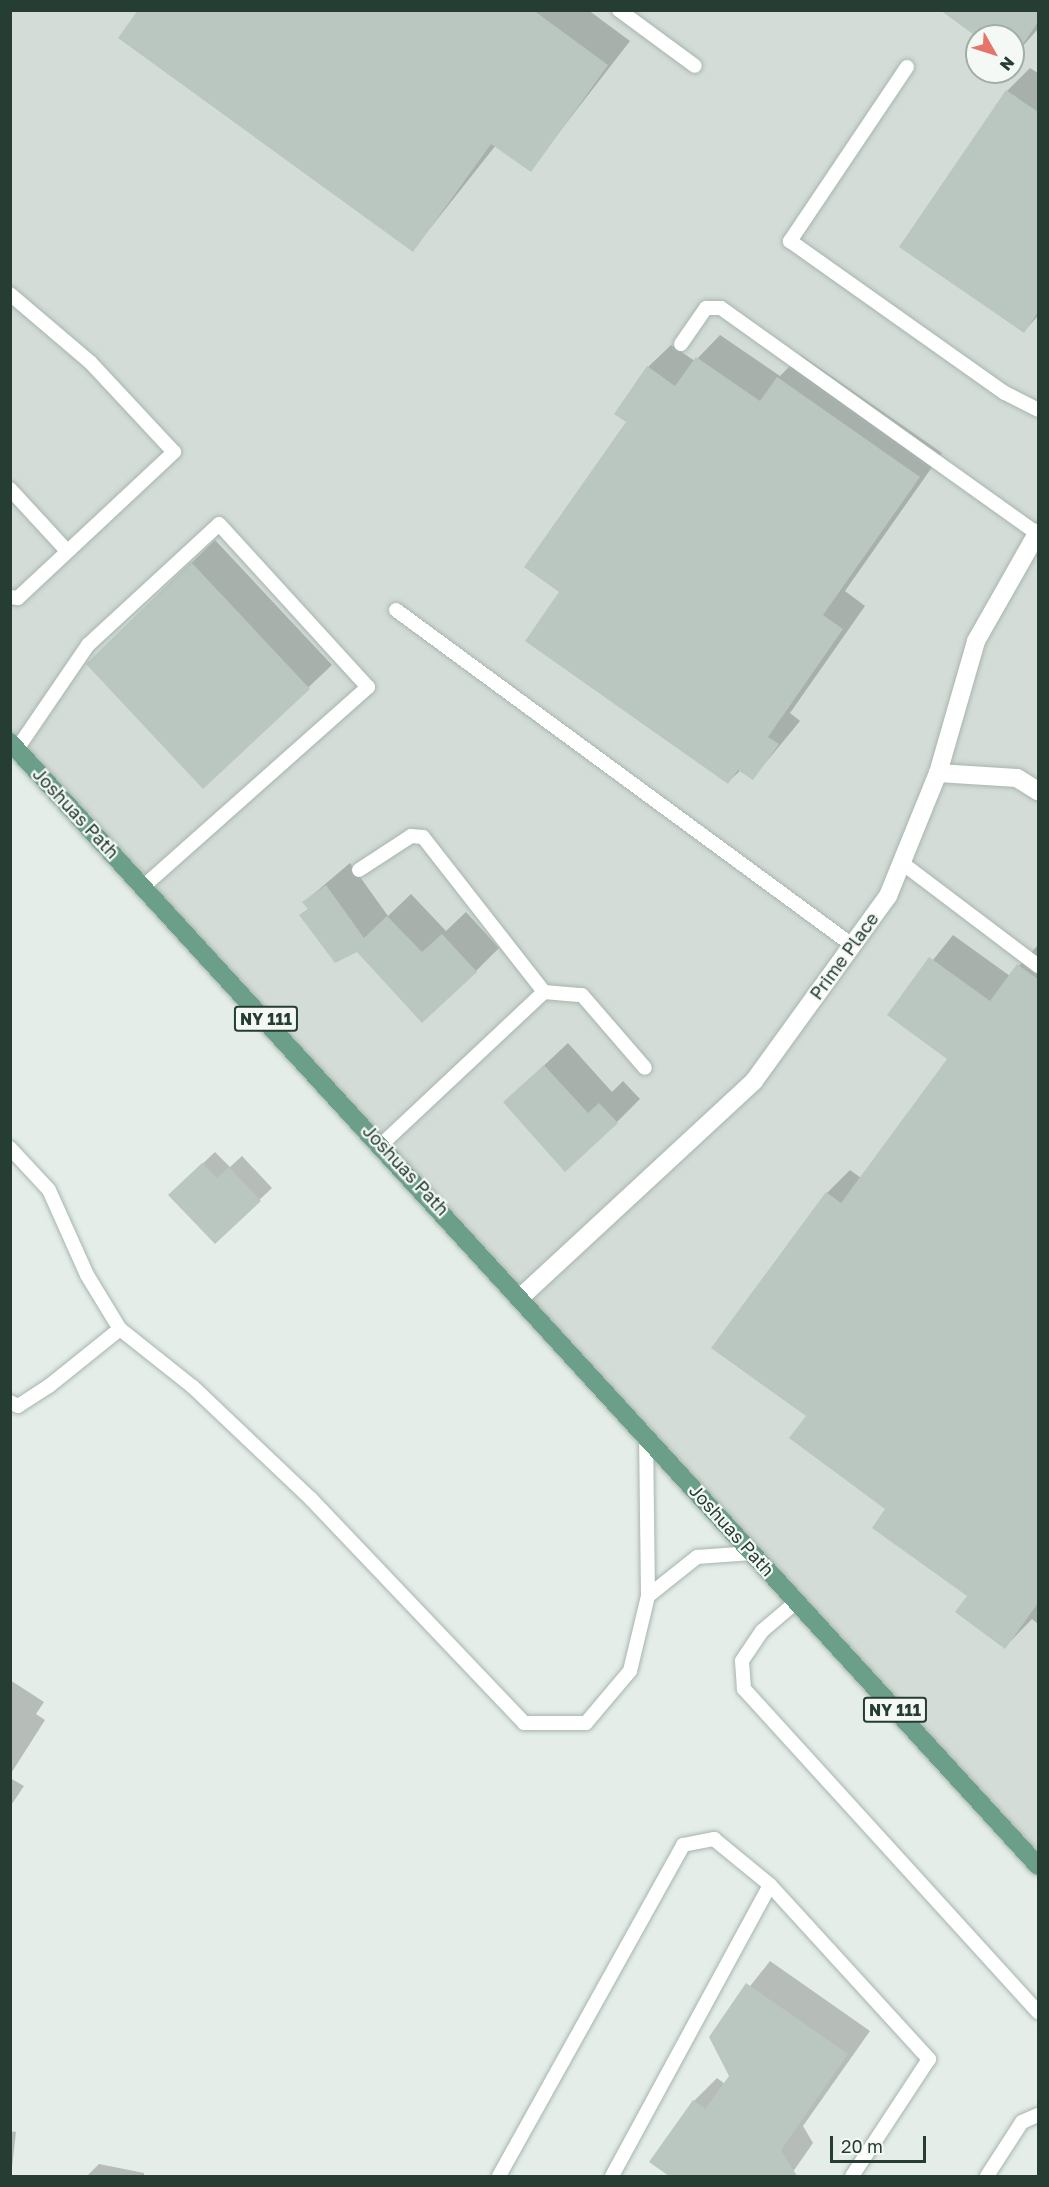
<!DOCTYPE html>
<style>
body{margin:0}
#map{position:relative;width:1049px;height:2187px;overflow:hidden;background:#e4ede8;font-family:"Golos Text",sans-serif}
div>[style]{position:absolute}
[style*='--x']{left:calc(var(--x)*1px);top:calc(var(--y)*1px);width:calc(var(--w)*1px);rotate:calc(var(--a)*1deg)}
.built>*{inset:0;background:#d3dcd6}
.shadow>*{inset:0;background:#0003}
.building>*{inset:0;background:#bac7c0}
.roads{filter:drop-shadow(0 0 2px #a7b5ae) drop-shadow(0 0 2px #a7b5ae)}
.lane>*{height:14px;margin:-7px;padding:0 7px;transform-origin:7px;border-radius:7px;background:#fff}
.street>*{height:18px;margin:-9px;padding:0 9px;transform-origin:9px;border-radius:9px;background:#fff}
.primary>*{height:18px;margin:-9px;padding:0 9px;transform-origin:9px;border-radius:9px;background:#6c9f8a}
span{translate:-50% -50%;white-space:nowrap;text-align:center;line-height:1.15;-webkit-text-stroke:4.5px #f5f9f6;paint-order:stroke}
.shield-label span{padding:2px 4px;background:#f5f9f6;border:2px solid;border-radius:4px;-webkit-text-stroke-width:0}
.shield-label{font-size:16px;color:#253d33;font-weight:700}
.street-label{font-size:18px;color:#253d33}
.frame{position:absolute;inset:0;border:12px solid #253d33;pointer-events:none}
.north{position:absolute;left:965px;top:24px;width:60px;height:60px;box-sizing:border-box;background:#f5f9f6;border:2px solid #a2aea8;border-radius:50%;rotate:129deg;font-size:16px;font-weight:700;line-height:24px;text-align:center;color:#253d33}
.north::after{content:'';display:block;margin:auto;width:21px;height:27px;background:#e77468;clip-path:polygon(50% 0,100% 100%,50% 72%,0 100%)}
.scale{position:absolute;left:830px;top:2136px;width:96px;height:27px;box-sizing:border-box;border:3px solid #253d33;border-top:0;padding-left:8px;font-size:18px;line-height:21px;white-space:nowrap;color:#253d33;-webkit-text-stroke:4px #f5f9f6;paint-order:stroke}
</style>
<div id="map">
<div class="built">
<i style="clip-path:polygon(evenodd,11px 11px,1038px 11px,1038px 1855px,11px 733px,11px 11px,977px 36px,1013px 36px,1013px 72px,977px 72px,977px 36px)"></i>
</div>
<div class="shadow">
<i style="clip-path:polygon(140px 10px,588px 10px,630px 41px,530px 170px,496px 145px,413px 250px)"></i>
<i style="clip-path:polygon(942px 10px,1038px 10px,1038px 29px,1013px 57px,1013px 36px)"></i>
<i style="clip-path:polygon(1030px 68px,1038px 73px,1038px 316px,1024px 331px,901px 246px,1007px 91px)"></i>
<i style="clip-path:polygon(720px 335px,780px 376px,801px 355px,942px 453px,845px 591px,865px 606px,790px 713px,800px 721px,753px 778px,741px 770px,728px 782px,562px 592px,648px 367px,671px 345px,695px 361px)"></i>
<i style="clip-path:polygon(215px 540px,332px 665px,203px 787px,111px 641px)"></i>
<i style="clip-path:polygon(350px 863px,388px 916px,411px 894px,446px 931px,466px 912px,499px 948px,476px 971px,358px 951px,301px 915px,309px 908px,304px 902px)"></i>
<i style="clip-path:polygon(953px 935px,1010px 976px,1038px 945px,1038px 1624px,1032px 1619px,1005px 1647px,969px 1595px,808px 1416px,713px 1347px,827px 1193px,850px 1170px,861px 1178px,949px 1059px,889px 1015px)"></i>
<i style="clip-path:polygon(568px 1043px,612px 1092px,623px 1081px,640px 1099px,617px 1122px,505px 1102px)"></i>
<i style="clip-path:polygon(215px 1152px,230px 1167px,242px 1156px,272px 1188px,215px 1242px,182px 1183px)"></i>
<i style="clip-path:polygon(10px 1680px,44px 1702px,36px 1714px,45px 1720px,10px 1775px)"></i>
<i style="clip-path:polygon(10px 1778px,24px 1786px,10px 1807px)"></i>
<i style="clip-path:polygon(770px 1961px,870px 2031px,803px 2126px,813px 2143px,790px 2176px,671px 2176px,651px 2162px,694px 2101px,717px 2078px,725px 2084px,731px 2076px,710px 2037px)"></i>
<i style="clip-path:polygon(10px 2131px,16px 2132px,11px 2176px,10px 2176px)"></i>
<i style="clip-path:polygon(99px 2164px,144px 2173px,144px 2176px,87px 2176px)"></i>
</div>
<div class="building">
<i style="clip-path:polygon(138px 10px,533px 10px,608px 65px,531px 172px,491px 144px,413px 252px,118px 38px)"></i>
<i style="clip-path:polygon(940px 10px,1038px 10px,1038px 22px,1013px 58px,1013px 36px,977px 37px)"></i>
<i style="clip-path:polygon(1006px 90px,1038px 112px,1038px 312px,1024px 333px,899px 247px)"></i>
<i style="clip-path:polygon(696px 357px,760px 401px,777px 377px,920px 477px,823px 615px,843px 629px,768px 737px,779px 744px,753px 780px,738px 770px,728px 784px,525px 641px,559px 592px,524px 567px,626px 422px,614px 414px,647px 366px,675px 386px)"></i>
<i style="clip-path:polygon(191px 562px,310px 689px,203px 789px,86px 664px)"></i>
<i style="clip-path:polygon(326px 885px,364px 938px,387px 916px,422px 952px,442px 934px,477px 972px,422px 1023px,357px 952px,335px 963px,299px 915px,308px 909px,302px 902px)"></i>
<i style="clip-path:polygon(929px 957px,990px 1001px,1017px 964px,1038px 979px,1038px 1603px,1005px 1649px,955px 1612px,967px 1596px,872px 1528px,885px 1509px,789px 1438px,806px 1416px,711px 1348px,826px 1192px,841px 1203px,947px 1059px,887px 1015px)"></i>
<i style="clip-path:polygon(544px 1065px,588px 1113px,599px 1103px,618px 1123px,565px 1172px,503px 1102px)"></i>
<i style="clip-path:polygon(202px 1163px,217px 1178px,229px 1167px,261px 1201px,215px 1244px,168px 1195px)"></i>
<i style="clip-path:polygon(746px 1983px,848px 2054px,781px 2150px,797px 2176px,669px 2176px,649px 2162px,693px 2100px,705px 2109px,729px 2076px,709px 2037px)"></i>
</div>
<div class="roads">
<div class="lane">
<i style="--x:619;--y:10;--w:94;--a:36.4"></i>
<i style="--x:907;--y:67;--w:210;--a:123.9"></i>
<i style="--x:790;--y:241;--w:263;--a:35.3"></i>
<i style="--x:1005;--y:393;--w:37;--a:27"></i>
<i style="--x:10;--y:294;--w:105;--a:40.4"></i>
<i style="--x:90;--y:362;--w:123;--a:47"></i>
<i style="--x:174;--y:452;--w:214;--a:136.9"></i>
<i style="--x:18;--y:598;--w:8;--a:-173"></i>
<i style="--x:681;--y:344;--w:44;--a:-55.2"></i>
<i style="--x:706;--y:308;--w:15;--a:0"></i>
<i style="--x:721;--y:308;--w:389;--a:35.5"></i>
<i style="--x:10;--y:489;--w:84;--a:47.4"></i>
<i style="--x:396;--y:610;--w:566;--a:36.3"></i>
<i style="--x:17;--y:749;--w:126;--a:-55.7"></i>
<i style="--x:88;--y:645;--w:178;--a:-42.7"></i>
<i style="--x:219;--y:524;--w:221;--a:47.6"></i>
<i style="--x:368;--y:687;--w:300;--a:138.4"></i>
<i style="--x:902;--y:863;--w:171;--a:37.1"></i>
<i style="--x:359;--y:870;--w:62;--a:-33.2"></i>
<i style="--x:411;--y:836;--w:12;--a:5"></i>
<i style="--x:423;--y:837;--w:197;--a:52"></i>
<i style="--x:382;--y:1144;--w:222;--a:-43.2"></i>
<i style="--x:544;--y:992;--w:38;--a:5"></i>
<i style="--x:582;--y:995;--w:96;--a:49.2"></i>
<i style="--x:10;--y:1148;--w:57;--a:47.1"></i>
<i style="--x:49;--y:1190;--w:93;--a:65.9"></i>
<i style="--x:87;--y:1275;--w:63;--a:58.6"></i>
<i style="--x:120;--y:1329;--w:93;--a:38.5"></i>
<i style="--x:193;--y:1387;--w:163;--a:43.5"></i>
<i style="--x:311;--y:1499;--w:309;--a:46.4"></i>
<i style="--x:524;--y:1723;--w:62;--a:0"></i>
<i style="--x:586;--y:1723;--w:68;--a:-49.8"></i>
<i style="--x:630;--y:1671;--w:77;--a:-76.5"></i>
<i style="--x:648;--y:1596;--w:162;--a:-90.7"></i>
<i style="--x:10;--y:1402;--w:9;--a:27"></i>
<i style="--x:18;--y:1406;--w:37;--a:-33"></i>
<i style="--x:49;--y:1386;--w:91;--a:-38.8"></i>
<i style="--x:648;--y:1596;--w:63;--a:-38.5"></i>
<i style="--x:697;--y:1557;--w:55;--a:-4.2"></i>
<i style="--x:795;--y:1603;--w:43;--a:139.7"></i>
<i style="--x:762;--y:1631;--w:36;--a:124"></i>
<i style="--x:742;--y:1661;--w:28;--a:86"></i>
<i style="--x:744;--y:1689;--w:437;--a:47.7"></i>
<i style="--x:499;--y:2176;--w:379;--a:-60.9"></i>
<i style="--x:683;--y:1845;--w:32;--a:-11"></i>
<i style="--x:714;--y:1839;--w:72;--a:39.4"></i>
<i style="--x:770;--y:1885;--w:236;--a:47.6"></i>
<i style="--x:929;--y:2059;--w:140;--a:123.3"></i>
<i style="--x:612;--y:2176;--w:331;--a:-61.5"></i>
<i style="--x:987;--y:2176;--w:64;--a:-57.1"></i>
<i style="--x:1022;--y:2122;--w:17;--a:-24"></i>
</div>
<div class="street">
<i style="--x:938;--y:773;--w:79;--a:3.6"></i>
<i style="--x:1017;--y:778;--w:25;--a:32"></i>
<i style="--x:522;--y:1296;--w:316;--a:-42.8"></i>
<i style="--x:754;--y:1081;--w:228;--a:-54.1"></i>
<i style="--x:888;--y:896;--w:133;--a:-67.9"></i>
<i style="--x:938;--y:773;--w:137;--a:-73.9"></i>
<i style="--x:976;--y:641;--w:125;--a:-60.4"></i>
</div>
<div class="primary">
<i style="--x:10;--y:742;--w:1523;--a:47.55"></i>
</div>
</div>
<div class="shield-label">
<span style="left:266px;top:1019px">NY 111</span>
<span style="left:895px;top:1710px">NY 111</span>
</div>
<div class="street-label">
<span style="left:76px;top:813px;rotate:47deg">Joshuas Path</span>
<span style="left:844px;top:956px;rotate:-54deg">Prime Place</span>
<span style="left:406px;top:1170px;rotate:47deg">Joshuas Path</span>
<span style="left:732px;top:1530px;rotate:48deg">Joshuas Path</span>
</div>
<div class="frame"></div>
<div class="north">N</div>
<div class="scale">20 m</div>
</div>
